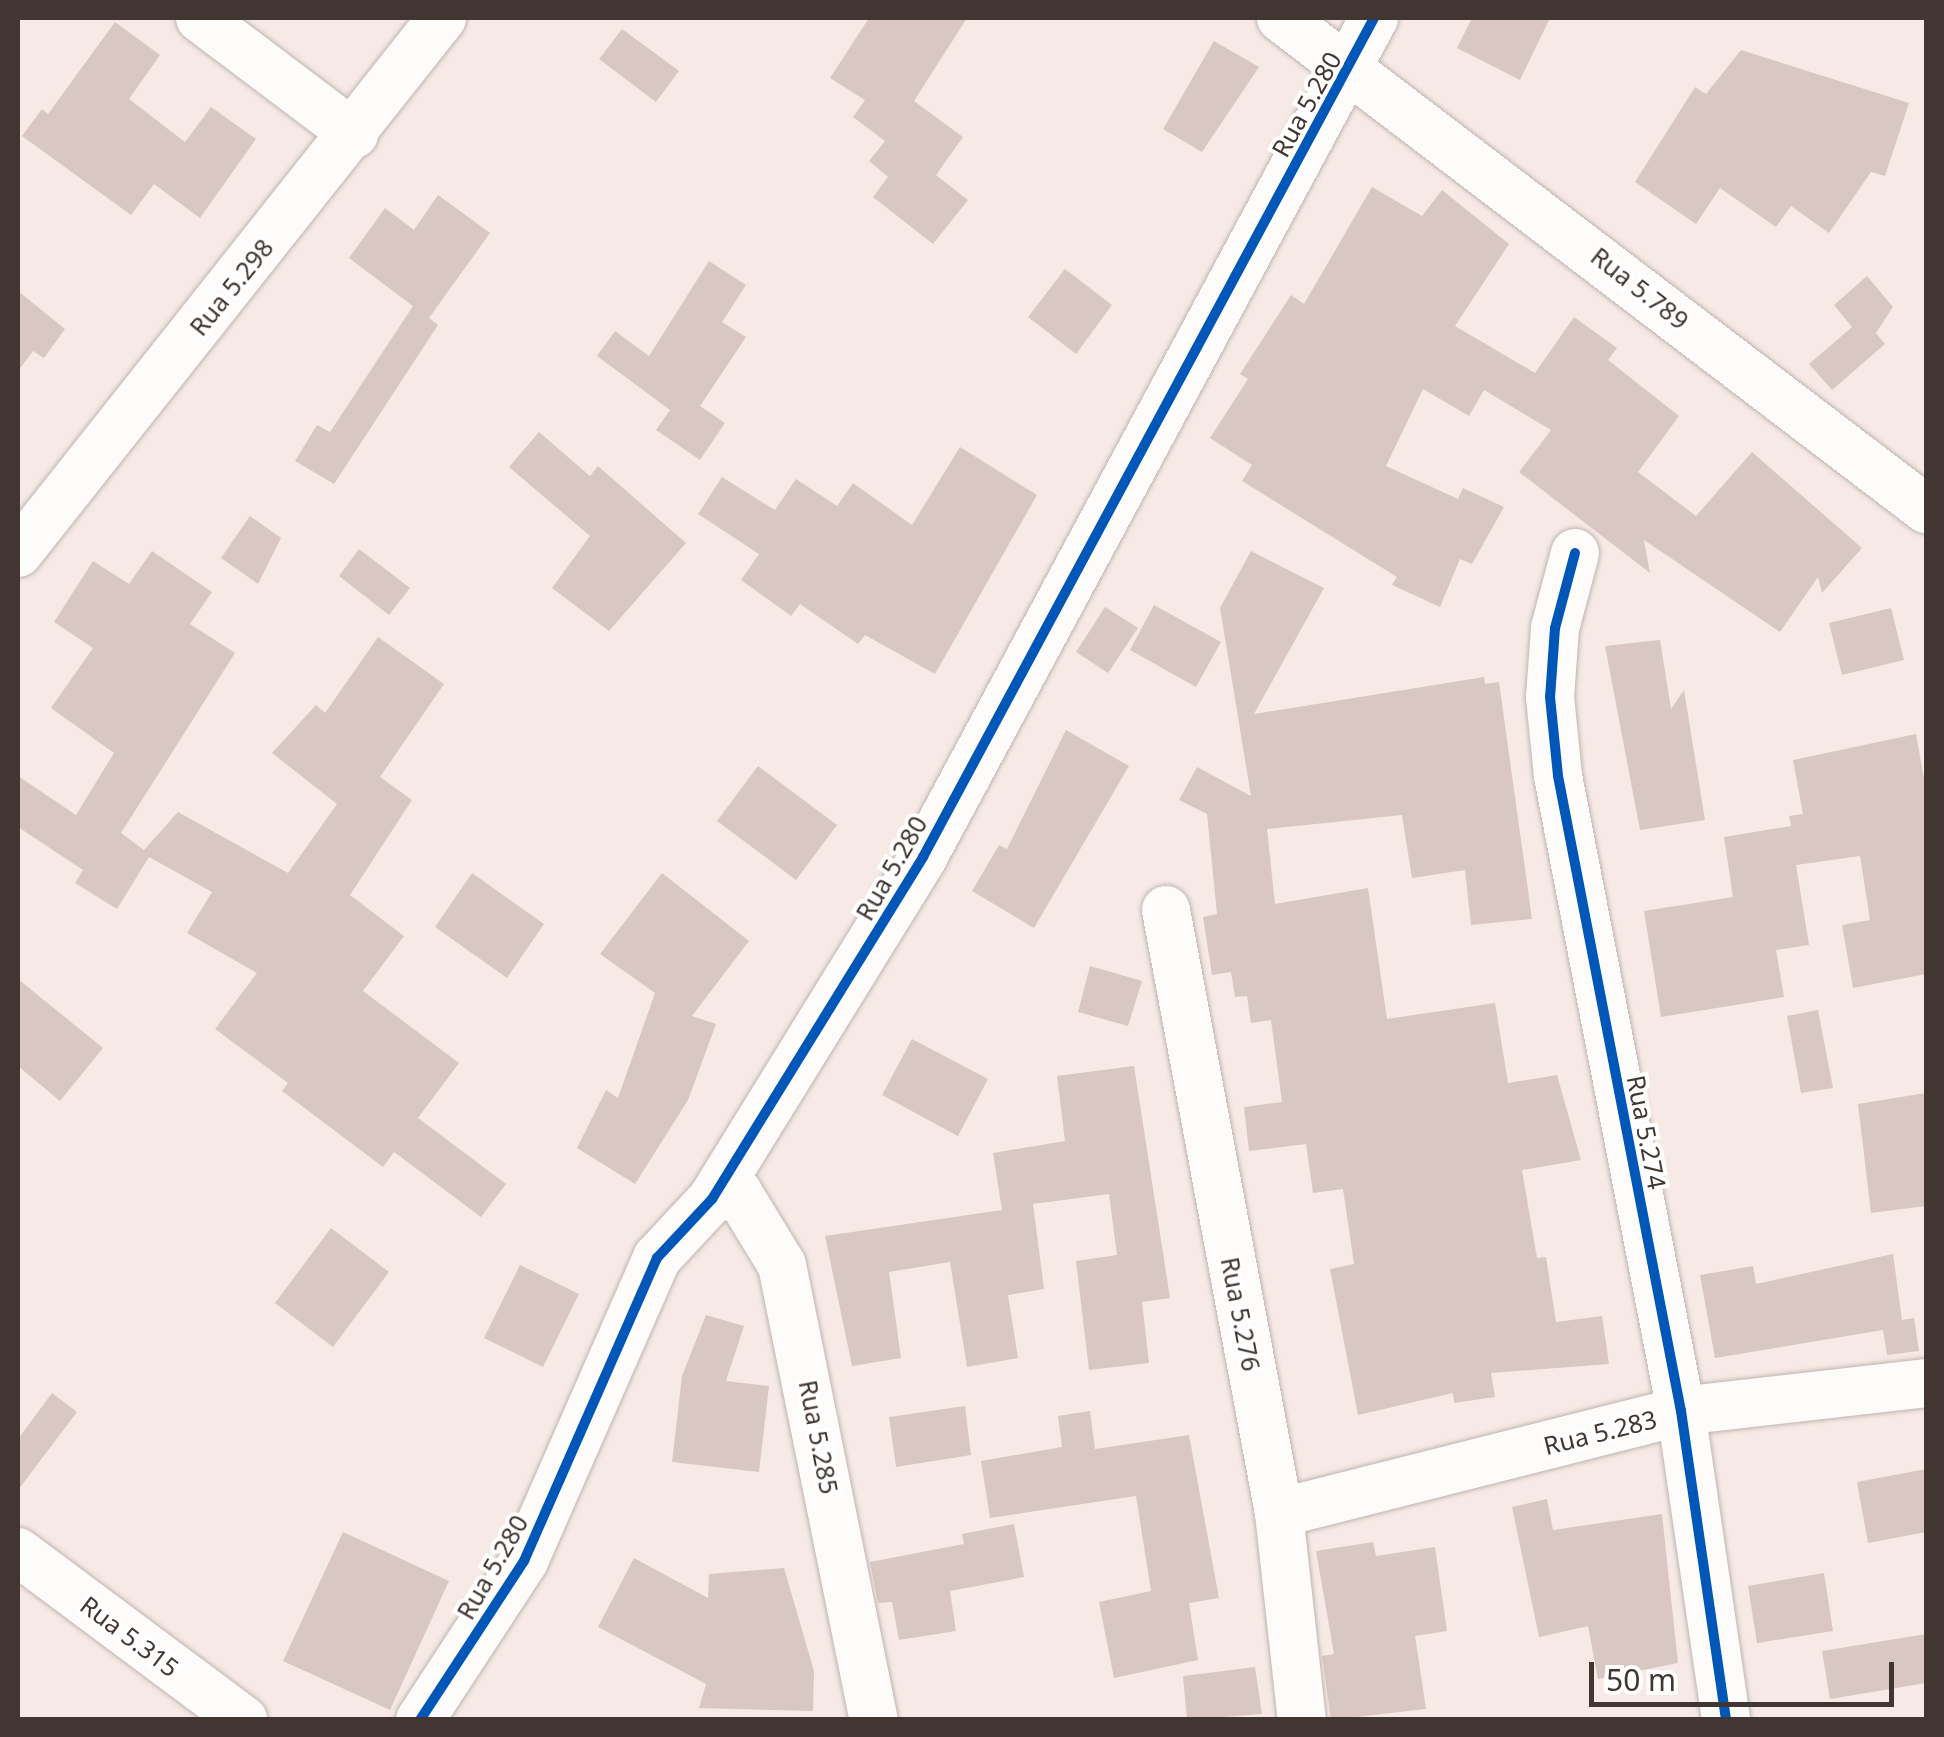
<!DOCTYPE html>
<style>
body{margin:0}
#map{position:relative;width:1944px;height:1737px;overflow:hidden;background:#f7eae6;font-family:"Noto Sans",sans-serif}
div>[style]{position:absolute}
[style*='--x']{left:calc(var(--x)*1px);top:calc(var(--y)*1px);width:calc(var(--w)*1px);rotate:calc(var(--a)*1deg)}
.building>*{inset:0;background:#d8c7c2}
.roads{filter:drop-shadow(0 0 2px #bfb4b1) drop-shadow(0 0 2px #bfb4b1)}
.street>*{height:48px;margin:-24px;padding:0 24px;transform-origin:24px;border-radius:24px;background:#fefcfb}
.cycleway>*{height:10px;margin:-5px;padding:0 5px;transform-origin:5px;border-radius:5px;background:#0057b8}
span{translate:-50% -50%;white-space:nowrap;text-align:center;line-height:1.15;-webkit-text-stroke:8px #fff;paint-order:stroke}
.street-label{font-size:25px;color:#423633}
.frame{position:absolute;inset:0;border:20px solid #423633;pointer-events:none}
.scale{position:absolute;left:1589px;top:1662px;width:305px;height:45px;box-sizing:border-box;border:5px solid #423633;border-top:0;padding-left:12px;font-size:30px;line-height:35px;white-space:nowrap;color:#423633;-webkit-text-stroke:8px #fff;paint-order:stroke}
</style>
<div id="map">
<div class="building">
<i style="clip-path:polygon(869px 18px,967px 18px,914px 101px,963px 137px,936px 175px,968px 200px,933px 244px,873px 197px,888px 177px,869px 161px,885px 141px,853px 117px,865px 100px,830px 78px)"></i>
<i style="clip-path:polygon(1472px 18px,1550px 18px,1520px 80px,1457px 48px)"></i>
<i style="clip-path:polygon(115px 22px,160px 55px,129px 99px,185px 142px,211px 107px,256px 139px,200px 218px,154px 184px,131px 215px,22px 136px,42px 109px,48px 114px)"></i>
<i style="clip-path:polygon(622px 29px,679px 71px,656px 102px,599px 59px)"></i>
<i style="clip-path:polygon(1214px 41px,1259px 67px,1202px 152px,1163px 129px)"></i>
<i style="clip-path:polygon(1741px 50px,1909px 103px,1885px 176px,1871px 172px,1829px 233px,1791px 206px,1776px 227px,1720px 188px,1696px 224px,1635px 182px,1695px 87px,1706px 94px)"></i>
<i style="clip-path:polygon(1372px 187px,1422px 216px,1442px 190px,1509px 244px,1455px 326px,1535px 373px,1574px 317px,1617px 348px,1608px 360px,1679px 416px,1638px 472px,1696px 516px,1752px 452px,1862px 548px,1822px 593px,1818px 577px,1780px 632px,1644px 540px,1650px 573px,1519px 472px,1551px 430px,1484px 390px,1469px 416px,1423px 389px,1386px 466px,1458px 499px,1463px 488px,1504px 507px,1472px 564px,1460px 559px,1440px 607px,1392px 585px,1397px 577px,1242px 481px,1252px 465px,1210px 438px,1248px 379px,1240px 374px,1291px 295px,1304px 304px)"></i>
<i style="clip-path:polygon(438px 195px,490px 233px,429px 318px,438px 325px,334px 484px,295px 461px,317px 425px,330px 432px,413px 306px,349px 258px,385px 208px,414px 230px)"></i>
<i style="clip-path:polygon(709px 261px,746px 285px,722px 322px,746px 337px,700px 406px,725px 423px,700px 460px,656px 430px,670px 410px,597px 356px,615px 331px,649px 356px)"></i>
<i style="clip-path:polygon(1065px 269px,1112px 305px,1076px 354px,1028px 317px)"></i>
<i style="clip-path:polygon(1867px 276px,1893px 307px,1876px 333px,1885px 344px,1832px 390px,1809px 364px,1852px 327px,1834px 305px)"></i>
<i style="clip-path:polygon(18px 291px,65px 329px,44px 358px,33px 351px,18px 371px)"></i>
<i style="clip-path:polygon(539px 432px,590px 476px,598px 466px,686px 543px,609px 631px,552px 588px,590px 536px,509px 467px)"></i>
<i style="clip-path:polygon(960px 447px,1037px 495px,935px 674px,865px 635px,858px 644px,800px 604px,791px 616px,741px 580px,759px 554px,698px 514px,722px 477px,775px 510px,796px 479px,837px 506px,853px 483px,912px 525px)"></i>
<i style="clip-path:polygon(250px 516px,281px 538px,258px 584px,221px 558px)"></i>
<i style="clip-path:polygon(359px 549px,410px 588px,389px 615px,339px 576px)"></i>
<i style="clip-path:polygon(152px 551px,212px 592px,190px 624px,235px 653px,121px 833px,144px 850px,178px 812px,288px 873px,337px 804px,272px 753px,316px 705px,325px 713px,378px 637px,444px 684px,380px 777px,412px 800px,350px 895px,404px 936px,363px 991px,459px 1063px,418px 1118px,506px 1184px,481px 1217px,394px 1152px,383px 1167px,282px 1091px,288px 1083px,215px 1029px,257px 973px,187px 933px,212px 892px,149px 857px,117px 909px,75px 883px,83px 870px,18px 827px,18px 776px,76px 815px,114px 753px,51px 708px,93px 648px,54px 622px,93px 561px,129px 584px)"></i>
<i style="clip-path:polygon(1251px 551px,1324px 588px,1254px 714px,1484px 677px,1485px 684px,1499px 682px,1532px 919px,1471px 925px,1465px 870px,1412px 878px,1402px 815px,1267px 829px,1275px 904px,1368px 888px,1387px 1019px,1495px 1003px,1508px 1083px,1557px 1075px,1581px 1160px,1522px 1170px,1537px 1258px,1546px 1257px,1556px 1322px,1602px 1316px,1609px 1364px,1491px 1373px,1495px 1397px,1454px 1403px,1453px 1393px,1358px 1415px,1330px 1269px,1354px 1264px,1343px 1189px,1313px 1193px,1306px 1144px,1249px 1151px,1244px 1107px,1282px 1102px,1271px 1020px,1251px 1023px,1247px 996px,1235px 997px,1231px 972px,1212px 975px,1203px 917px,1217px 914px,1207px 814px,1179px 800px,1197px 767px,1251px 796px,1220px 608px)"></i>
<i style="clip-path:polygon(1154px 605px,1221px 642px,1196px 687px,1130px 650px)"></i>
<i style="clip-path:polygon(1105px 607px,1138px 628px,1108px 673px,1076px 652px)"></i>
<i style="clip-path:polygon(1891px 608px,1904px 660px,1842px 675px,1829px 623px)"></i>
<i style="clip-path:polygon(1660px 640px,1671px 709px,1684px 690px,1705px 820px,1640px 830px,1605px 646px)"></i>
<i style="clip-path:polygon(1066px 730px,1129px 766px,1034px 928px,972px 891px,999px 845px,1007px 849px)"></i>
<i style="clip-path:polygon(1916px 734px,1926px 790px,1926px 974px,1853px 988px,1842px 925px,1870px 920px,1860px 856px,1796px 865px,1809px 945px,1776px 950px,1784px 997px,1661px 1017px,1644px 911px,1733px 897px,1724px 837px,1791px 826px,1789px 816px,1803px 814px,1793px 760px)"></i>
<i style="clip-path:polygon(758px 766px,837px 825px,796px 880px,717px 821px)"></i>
<i style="clip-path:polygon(472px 873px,544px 924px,507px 978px,435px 927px)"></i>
<i style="clip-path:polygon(662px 873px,749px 941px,692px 1016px,716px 1024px,688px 1100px,635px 1184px,577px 1148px,606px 1090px,618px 1098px,655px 993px,600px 954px)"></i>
<i style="clip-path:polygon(1090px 966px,1142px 981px,1128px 1026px,1078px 1012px)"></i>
<i style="clip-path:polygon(18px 979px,103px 1048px,60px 1101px,18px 1066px)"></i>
<i style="clip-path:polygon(1818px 1010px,1833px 1088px,1801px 1093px,1787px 1016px)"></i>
<i style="clip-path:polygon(912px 1039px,988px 1079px,958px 1136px,882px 1095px)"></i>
<i style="clip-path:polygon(1134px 1066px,1170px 1298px,1142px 1302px,1149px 1363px,1089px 1370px,1076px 1261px,1117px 1255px,1109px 1194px,1033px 1204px,1044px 1289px,1008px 1295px,1018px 1358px,967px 1367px,950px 1262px,889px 1272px,901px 1358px,852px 1366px,825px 1236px,1002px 1210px,993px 1153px,1065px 1141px,1057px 1076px)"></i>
<i style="clip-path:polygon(1926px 1093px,1926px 1206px,1871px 1213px,1858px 1104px)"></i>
<i style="clip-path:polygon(331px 1228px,389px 1272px,333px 1347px,275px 1303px)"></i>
<i style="clip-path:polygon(1893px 1254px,1902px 1320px,1914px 1318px,1919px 1351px,1887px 1355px,1883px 1330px,1715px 1358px,1700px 1275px,1753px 1266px,1756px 1284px)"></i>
<i style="clip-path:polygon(520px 1265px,579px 1294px,543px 1367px,484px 1338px)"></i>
<i style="clip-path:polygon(706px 1315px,744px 1326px,726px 1381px,769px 1386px,759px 1472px,672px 1462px,682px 1376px)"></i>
<i style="clip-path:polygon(52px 1393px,77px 1412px,18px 1490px,18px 1439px)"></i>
<i style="clip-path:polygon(965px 1406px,971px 1455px,896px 1467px,889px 1417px)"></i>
<i style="clip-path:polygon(1090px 1411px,1095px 1449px,1189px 1435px,1219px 1598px,1189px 1603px,1198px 1660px,1114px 1678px,1099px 1602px,1151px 1591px,1136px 1496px,990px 1518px,981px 1461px,1062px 1447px,1058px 1416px)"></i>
<i style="clip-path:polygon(1926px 1469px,1926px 1532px,1868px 1543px,1857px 1482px)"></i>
<i style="clip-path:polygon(1547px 1499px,1553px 1530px,1662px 1514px,1678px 1663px,1598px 1679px,1588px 1626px,1539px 1637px,1512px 1507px)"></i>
<i style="clip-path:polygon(1014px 1524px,1024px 1577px,950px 1591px,956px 1631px,899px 1640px,892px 1602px,878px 1603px,870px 1562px,964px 1544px,962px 1534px)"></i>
<i style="clip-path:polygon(343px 1532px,449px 1581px,390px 1710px,283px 1661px)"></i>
<i style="clip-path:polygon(1373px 1542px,1376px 1556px,1435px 1547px,1447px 1631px,1415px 1636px,1426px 1709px,1331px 1720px,1322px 1656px,1334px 1654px,1316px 1551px)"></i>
<i style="clip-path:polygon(634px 1558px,708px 1598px,709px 1574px,784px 1568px,814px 1671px,813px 1711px,699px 1708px,706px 1684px,598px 1627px)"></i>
<i style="clip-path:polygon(1824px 1573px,1833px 1631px,1757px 1643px,1748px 1586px)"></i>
<i style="clip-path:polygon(1926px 1634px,1926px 1683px,1830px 1699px,1822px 1651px)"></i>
<i style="clip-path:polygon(1255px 1667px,1262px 1714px,1187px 1720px,1183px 1676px)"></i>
</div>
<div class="roads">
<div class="street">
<i style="--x:200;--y:18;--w:193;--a:37"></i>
<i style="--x:1281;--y:18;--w:811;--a:37.28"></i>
<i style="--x:18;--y:553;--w:683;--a:-51.6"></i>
<i style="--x:1575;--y:553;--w:78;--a:104.9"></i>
<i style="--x:1555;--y:628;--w:69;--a:94.1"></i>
<i style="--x:1550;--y:697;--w:79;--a:84.2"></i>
<i style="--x:1558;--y:776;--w:647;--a:79.04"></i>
<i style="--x:1681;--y:1411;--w:312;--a:81.7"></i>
<i style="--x:1166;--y:910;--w:613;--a:79.39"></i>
<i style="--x:1279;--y:1513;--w:208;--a:83.7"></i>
<i style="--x:712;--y:1199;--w:27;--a:-13"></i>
<i style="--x:738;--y:1193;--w:84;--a:58.6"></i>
<i style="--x:782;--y:1265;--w:464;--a:78.6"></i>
<i style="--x:1279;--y:1513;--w:415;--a:-14.2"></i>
<i style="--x:1681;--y:1411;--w:247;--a:-6.5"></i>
<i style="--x:18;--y:1552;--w:281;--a:36.7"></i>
<i style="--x:420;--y:1720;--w:190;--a:-56.8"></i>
<i style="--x:524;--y:1561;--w:331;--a:-66.3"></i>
<i style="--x:657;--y:1258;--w:81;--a:-47"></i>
<i style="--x:712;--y:1199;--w:402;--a:-58.3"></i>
<i style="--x:923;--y:857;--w:953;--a:-61.74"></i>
</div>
</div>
<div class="cycleway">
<i style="--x:1575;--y:553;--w:78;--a:104.9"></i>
<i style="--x:1555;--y:628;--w:69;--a:94.1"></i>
<i style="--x:1550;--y:697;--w:79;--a:84.2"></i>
<i style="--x:1558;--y:776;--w:647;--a:79.04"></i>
<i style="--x:1681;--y:1411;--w:312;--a:81.7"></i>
<i style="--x:420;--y:1720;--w:190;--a:-56.8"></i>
<i style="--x:524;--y:1561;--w:331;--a:-66.3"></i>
<i style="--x:657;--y:1258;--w:81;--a:-47"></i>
<i style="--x:712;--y:1199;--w:402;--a:-58.3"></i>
<i style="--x:923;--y:857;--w:953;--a:-61.74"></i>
</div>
<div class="street-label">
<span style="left:1306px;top:104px;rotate:-61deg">Rua 5.280</span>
<span style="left:231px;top:287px;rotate:-51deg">Rua 5.298</span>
<span style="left:1640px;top:288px;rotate:38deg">Rua 5.789</span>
<span style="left:891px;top:868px;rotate:-60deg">Rua 5.280</span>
<span style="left:1647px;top:1132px;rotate:79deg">Rua 5.274</span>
<span style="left:1241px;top:1314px;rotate:79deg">Rua 5.276</span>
<span style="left:1600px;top:1432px;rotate:-14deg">Rua 5.283</span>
<span style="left:819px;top:1437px;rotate:79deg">Rua 5.285</span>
<span style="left:492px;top:1567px;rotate:-60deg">Rua 5.280</span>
<span style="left:130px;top:1636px;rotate:37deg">Rua 5.315</span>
</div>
<div class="frame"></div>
<div class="scale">50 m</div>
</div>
